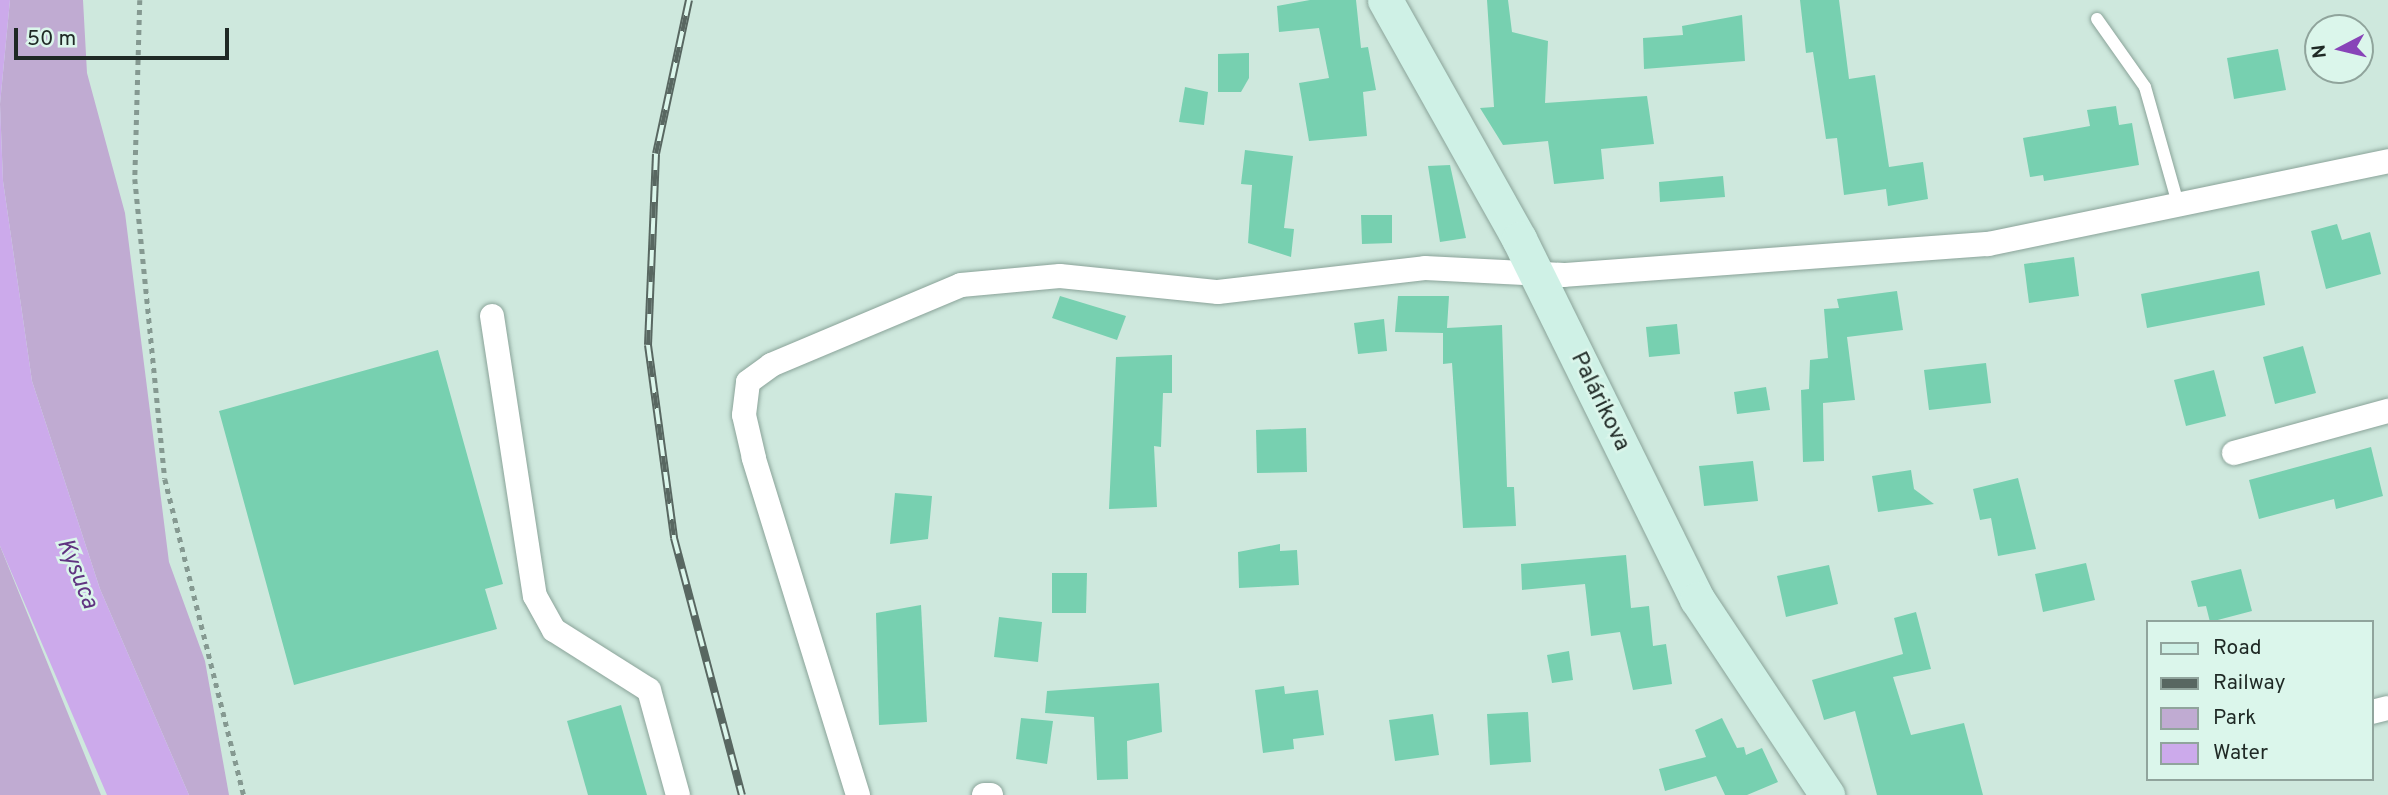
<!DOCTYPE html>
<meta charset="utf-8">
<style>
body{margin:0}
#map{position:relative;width:2388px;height:795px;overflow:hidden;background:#cee8dd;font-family:Overpass,sans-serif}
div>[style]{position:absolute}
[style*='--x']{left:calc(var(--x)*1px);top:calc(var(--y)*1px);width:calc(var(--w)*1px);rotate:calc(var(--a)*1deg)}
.green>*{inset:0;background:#c0abd2}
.water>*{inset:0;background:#ccaaeb}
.building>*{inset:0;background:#77d0b0}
.path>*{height:4.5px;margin-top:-2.25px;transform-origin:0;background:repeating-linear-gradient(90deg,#859991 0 5px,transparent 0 10px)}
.roads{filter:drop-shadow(0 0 2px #8aa399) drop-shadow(0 0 2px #8aa399)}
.lane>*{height:12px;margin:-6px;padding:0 6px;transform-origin:6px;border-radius:6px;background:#fff}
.street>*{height:24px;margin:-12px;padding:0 12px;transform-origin:12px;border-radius:12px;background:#fff}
.secondary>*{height:35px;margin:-17.5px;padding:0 17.5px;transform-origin:17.5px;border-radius:17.5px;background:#cff1e6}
.rail>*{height:8px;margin-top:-4px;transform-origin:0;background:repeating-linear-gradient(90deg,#dbf6eb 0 16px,#586761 0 32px);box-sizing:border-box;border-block:2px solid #586761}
span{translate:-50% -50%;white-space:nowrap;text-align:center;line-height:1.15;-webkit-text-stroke:5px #dbf6eb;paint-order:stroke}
.street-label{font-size:23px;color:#1f2925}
.water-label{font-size:24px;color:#603481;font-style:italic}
.legend{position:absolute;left:2146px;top:620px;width:228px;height:161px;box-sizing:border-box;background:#dbf6eb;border:2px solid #90a49c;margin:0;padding:9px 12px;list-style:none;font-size:21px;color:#1f2925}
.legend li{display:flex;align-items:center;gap:14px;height:35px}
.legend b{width:35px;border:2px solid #90a49c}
.north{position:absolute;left:2304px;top:14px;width:70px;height:70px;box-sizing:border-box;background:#dbf6eb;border:2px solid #90a49c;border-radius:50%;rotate:263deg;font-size:19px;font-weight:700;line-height:28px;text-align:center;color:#1f2925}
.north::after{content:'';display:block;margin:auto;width:24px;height:32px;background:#8844b8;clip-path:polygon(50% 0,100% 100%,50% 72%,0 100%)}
.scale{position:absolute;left:14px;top:28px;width:215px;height:32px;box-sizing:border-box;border:4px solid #1f2925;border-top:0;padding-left:9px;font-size:21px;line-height:24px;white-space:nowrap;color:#1f2925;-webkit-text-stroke:5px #dbf6eb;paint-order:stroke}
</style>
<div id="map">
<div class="green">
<i style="clip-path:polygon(10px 0,83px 0,87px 73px,125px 213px,169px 562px,205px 661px,229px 795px,189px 795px,100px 589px,32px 381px,3px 181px,0 104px)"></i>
<i style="clip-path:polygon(0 546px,30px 620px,101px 795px,0 795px)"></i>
</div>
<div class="water">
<i style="clip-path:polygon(0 0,10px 0,0 104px,3px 181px,32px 381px,100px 589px,189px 795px,107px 795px,0 546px)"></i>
</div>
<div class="building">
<i style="clip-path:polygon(1310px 0,1356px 0,1361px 48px,1368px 47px,1376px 90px,1363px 92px,1367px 136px,1309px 141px,1299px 83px,1329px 78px,1319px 28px,1279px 32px,1277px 6px)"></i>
<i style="clip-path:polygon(1487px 0,1508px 0,1512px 32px,1548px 41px,1545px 103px,1647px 96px,1654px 144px,1601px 149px,1604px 179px,1554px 184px,1548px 141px,1503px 145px,1480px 108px,1494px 107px)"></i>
<i style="clip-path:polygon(1800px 0,1839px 0,1849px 79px,1875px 75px,1889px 167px,1923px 162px,1928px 199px,1888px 206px,1886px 189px,1844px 195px,1837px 138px,1826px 139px,1813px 52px,1806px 53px)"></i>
<i style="clip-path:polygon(1742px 15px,1745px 61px,1644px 69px,1643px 38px,1683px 35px,1682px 26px)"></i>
<i style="clip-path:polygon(2278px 49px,2286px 90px,2234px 99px,2227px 58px)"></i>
<i style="clip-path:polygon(1249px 53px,1249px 78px,1241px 92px,1218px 92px,1218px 54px)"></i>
<i style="clip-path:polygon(1185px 87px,1208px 92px,1204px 125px,1179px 122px)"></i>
<i style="clip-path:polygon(2116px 106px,2119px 125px,2132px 123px,2139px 165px,2044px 181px,2043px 175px,2030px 177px,2023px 138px,2090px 126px,2087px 110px)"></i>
<i style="clip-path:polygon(1245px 150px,1293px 156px,1284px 228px,1294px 229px,1291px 257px,1248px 243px,1252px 185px,1241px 184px)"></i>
<i style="clip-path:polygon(1450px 165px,1466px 238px,1440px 242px,1428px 166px)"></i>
<i style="clip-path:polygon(1723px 176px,1725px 197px,1660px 202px,1659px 182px)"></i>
<i style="clip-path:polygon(1361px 215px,1392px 215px,1392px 243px,1362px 244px)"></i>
<i style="clip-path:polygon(2337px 224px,2342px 240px,2370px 232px,2381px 274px,2326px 289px,2311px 231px)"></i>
<i style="clip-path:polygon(2074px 257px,2079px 296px,2029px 303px,2024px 264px)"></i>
<i style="clip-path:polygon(2259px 271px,2265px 305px,2147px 328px,2141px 294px)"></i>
<i style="clip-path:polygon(1897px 291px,1903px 330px,1847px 337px,1855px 400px,1823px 403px,1824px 461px,1803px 462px,1801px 390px,1809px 389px,1810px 360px,1828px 358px,1824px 309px,1839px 308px,1837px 299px)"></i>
<i style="clip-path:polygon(1060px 296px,1126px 316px,1117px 340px,1052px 318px)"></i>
<i style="clip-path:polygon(1398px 296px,1449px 296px,1447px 328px,1502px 325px,1507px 487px,1514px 487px,1516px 526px,1463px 528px,1452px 363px,1443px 364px,1443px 333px,1395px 332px)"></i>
<i style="clip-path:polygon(1384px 319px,1387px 351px,1358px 354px,1354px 323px)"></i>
<i style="clip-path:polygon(1677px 324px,1680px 354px,1649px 357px,1646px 327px)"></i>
<i style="clip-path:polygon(2303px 346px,2316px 393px,2275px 404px,2263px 357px)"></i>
<i style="clip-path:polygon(438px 350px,503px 584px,485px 589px,497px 629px,294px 685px,219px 411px)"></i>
<i style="clip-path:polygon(1172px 355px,1172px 393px,1163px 393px,1161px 447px,1154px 446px,1157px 507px,1109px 509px,1116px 357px)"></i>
<i style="clip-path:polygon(1986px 363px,1991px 403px,1929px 410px,1924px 370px)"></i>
<i style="clip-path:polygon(2214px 370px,2226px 416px,2186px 426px,2174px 380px)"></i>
<i style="clip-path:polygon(1766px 387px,1770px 410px,1737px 414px,1734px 392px)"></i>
<i style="clip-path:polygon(1306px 428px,1307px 472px,1257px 473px,1256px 430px)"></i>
<i style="clip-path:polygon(2371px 447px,2383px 496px,2336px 509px,2334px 499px,2259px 519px,2249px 480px)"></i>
<i style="clip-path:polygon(1753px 461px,1758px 501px,1704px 506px,1699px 466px)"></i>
<i style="clip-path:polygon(1911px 470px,1914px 489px,1934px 504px,1878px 512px,1872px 476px)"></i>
<i style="clip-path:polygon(2018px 478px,2036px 549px,1998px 556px,1991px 518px,1980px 520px,1973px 489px)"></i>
<i style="clip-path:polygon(895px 493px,932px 496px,928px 539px,890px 544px)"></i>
<i style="clip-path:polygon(1280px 544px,1280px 551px,1297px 550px,1299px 585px,1239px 588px,1238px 552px)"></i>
<i style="clip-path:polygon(1626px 555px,1631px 608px,1649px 606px,1653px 646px,1666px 644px,1672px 684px,1633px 690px,1620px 632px,1591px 636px,1585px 584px,1522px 590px,1521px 564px)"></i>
<i style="clip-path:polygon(2086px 563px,2095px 600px,2043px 612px,2035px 574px)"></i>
<i style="clip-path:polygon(1829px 565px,1838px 604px,1786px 617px,1777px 576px)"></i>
<i style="clip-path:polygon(2241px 569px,2252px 611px,2210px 622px,2206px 606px,2198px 607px,2191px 581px)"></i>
<i style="clip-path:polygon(1052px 573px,1087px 573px,1086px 613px,1052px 613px)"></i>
<i style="clip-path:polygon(921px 605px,927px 722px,879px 725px,876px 613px)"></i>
<i style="clip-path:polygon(1916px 612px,1931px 669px,1893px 677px,1911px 735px,1964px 723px,1983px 795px,1877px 795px,1855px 711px,1824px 720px,1812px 680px,1903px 654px,1894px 618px)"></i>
<i style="clip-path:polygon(999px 617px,1042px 622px,1038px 662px,994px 657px)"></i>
<i style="clip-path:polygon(1569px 651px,1573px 680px,1552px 683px,1547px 655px)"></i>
<i style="clip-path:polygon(1159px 683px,1162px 732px,1127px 741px,1128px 779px,1097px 780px,1094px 717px,1045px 713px,1047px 691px)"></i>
<i style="clip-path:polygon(1284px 686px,1285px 694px,1318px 690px,1324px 735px,1293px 739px,1294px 749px,1263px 753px,1255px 690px)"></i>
<i style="clip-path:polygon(621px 705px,647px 795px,588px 795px,567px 721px)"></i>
<i style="clip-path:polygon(1528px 712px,1531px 762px,1490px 765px,1487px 714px)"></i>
<i style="clip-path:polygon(1433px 714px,1439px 755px,1395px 761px,1389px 720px)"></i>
<i style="clip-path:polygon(1021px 718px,1053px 721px,1047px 764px,1016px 759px)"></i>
<i style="clip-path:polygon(1722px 718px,1737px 748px,1744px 747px,1746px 755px,1762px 748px,1778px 782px,1747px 795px,1725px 795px,1716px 776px,1665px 791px,1659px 769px,1706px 757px,1695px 730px)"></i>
</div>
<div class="path">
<i style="--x:140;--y:0;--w:179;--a:91.6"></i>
<i style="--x:135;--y:179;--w:301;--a:84.3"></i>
<i style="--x:165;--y:479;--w:326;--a:76"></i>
</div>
<div class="roads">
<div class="lane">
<i style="--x:2097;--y:19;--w:83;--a:54.8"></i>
<i style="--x:2145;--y:87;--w:122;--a:74.2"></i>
</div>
<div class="street">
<i style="--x:492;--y:316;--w:283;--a:81.3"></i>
<i style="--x:535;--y:596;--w:39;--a:61"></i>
<i style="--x:554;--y:630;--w:112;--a:32.3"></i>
<i style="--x:649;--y:690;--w:109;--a:74.6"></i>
<i style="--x:2234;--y:453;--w:160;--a:-15.3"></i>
<i style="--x:2372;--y:712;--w:16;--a:-14"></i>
<i style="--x:858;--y:795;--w:353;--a:-107.2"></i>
<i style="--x:754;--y:458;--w:44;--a:-103.1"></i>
<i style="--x:744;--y:415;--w:33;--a:-83"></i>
<i style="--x:748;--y:382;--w:29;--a:-36"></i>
<i style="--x:771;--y:365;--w:206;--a:-22.8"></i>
<i style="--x:961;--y:285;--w:99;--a:-5.2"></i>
<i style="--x:1060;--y:276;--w:159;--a:5.8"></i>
<i style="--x:1218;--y:292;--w:208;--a:-6.6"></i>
<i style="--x:1425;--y:268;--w:139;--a:2.9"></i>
<i style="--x:1564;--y:275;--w:425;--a:-4.2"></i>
<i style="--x:1988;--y:244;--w:409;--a:-11.7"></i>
<i style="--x:984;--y:795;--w:7;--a:0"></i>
</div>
<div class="secondary">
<i style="--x:1385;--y:0;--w:274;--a:60.7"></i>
<i style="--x:1519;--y:239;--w:402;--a:63.7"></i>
<i style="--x:1697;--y:599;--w:235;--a:56.4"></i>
</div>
</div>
<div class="rail">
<i style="--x:689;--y:0;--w:157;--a:102.1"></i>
<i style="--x:656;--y:154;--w:191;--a:92.4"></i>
<i style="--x:648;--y:345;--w:195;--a:82.3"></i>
<i style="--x:674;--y:538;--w:266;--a:75.2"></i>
</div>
<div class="street-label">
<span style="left:1599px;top:402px;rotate:64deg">Palárikova</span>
</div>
<div class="water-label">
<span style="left:76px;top:574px;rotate:68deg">Kysuca</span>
</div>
<ul class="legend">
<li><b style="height:9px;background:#cff1e6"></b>Road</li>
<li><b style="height:9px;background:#586761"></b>Railway</li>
<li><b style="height:19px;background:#c0abd2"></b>Park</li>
<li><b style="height:19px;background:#ccaaeb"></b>Water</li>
</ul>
<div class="north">N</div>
<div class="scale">50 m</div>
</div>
